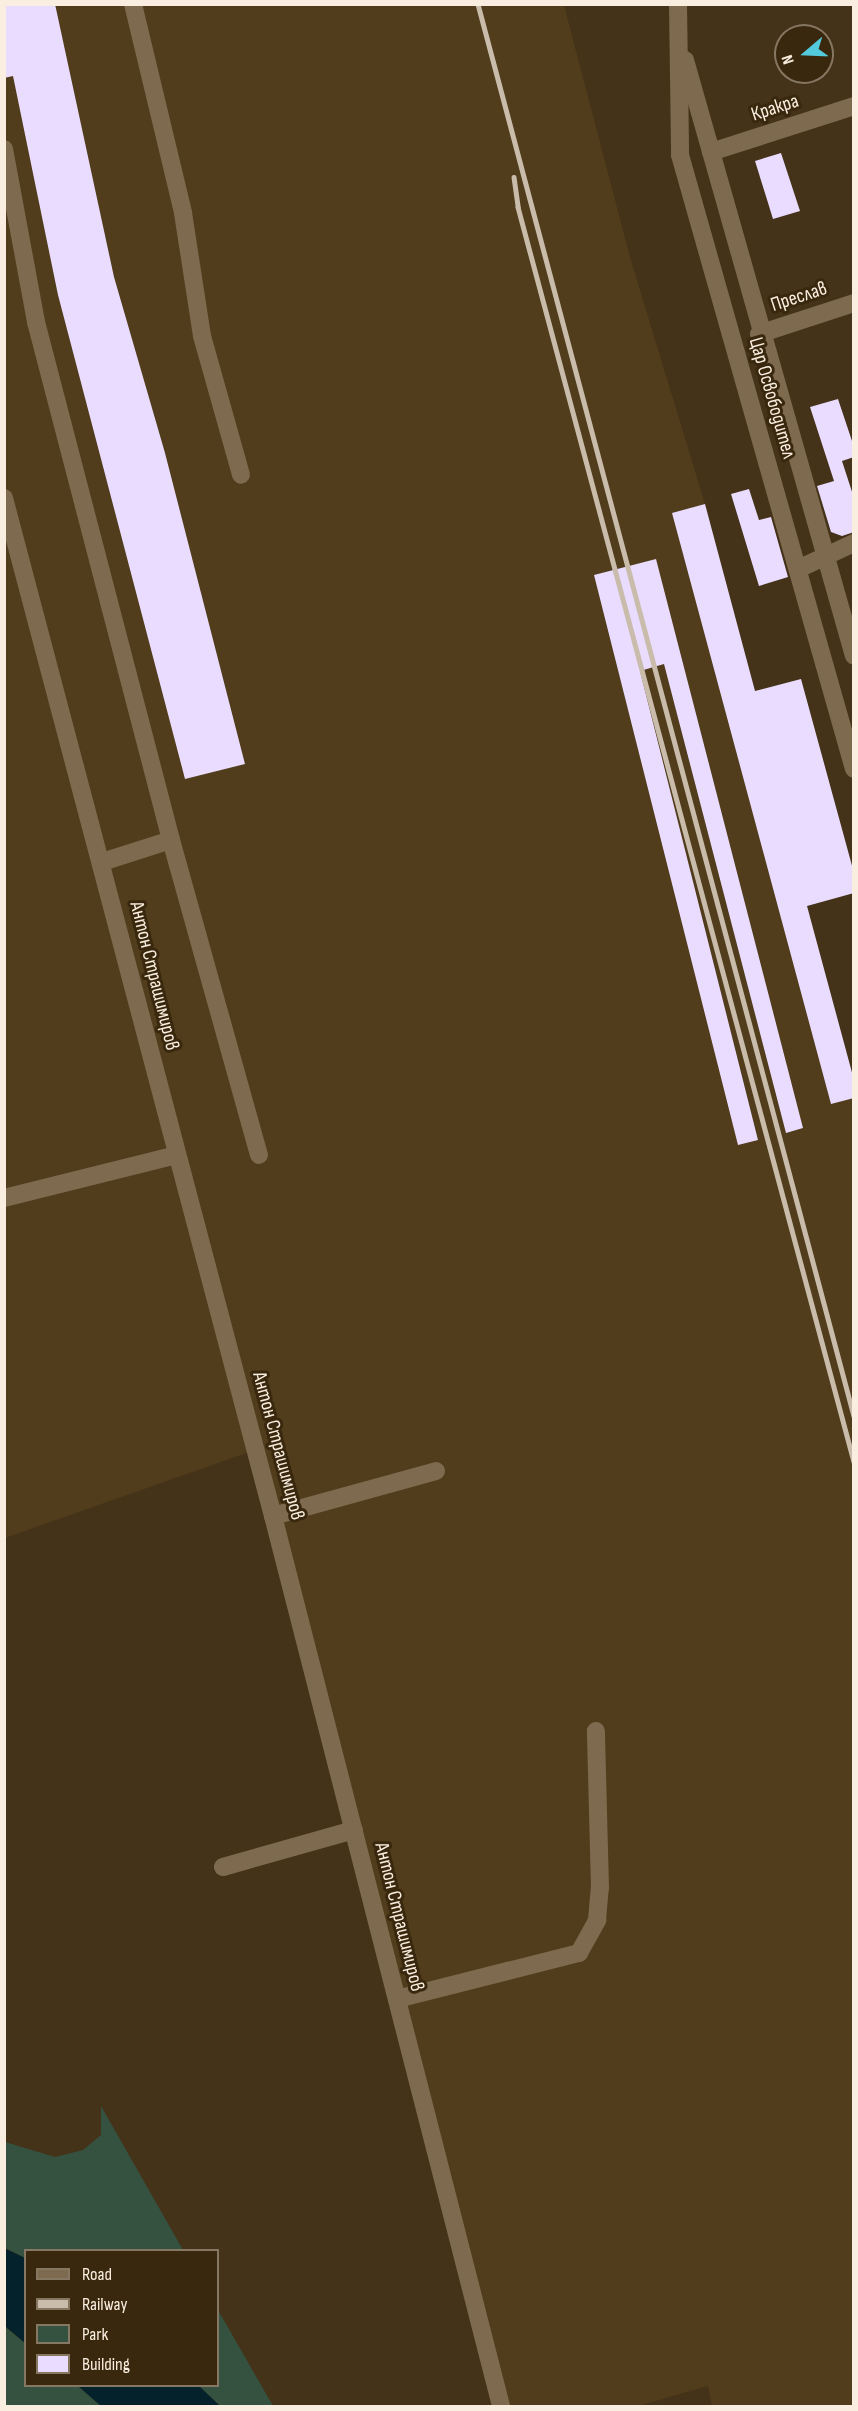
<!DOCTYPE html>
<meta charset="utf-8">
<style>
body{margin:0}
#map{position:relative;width:858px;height:2411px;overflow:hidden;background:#443219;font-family:"Sofia Sans Condensed",sans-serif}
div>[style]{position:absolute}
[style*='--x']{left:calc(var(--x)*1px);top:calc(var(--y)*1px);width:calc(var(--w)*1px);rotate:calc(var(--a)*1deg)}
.built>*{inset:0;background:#513c1b}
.green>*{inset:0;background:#355241}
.water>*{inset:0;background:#03222c}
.building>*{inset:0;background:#e9dcfe}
.minor>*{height:18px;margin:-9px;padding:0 9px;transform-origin:9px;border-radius:9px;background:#7e6a4f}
.rail>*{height:4.5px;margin:-2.25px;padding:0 2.25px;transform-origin:2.25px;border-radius:2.25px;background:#c9bcab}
span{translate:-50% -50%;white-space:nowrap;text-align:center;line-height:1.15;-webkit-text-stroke:6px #39280e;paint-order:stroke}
.street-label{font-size:20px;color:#f9eedf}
.frame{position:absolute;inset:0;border:6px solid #f9eedf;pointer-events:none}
.legend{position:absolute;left:24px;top:2249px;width:195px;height:138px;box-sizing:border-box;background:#39280e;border:2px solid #867762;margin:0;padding:8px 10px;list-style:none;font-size:18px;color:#f9eedf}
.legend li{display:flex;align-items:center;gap:12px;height:30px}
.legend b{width:30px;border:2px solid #867762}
.north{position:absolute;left:774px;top:24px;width:60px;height:60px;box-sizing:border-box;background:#39280e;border:2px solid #867762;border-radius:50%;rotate:251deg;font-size:16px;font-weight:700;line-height:24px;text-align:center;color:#f9eedf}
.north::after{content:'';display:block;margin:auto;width:21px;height:27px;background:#54cadd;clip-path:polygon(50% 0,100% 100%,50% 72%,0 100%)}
</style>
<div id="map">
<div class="built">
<i style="clip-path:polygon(4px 5px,564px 5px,630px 257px,705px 504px,755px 691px,801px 679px,853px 873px,853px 893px,807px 906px,854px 1080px,853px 2406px,712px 2406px,708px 2386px,638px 2406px,501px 2406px,255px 1450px,5px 1538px)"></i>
</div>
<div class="green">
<i style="clip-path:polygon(101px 2106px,183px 2250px,26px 2250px,25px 2258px,5px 2248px,5px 2142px,55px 2157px,83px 2150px,101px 2135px)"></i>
<i style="clip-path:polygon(218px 2310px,273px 2406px,220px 2406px,199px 2386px,218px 2386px)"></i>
<i style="clip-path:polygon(4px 2326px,25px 2343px,26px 2386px,78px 2386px,101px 2406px,5px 2406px)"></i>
</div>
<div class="water">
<i style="clip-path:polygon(4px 2248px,25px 2258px,25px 2343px,5px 2326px)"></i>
<i style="clip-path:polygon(78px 2386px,199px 2386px,220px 2406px,101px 2406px)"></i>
</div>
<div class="building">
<i style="clip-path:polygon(4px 4px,55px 4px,114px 277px,165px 453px,245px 764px,185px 779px,58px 295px,13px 76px,4px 78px)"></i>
<i style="clip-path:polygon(781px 153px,800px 211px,773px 219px,755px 161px)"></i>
<i style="clip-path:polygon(838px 399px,854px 447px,854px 457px,842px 461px,854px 498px,854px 532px,842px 536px,831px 532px,817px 486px,834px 481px,810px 407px)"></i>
<i style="clip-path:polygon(749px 489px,759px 520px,771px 517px,788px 577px,759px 586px,731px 494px)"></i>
<i style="clip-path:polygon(705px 504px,755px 691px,801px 679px,854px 873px,854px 893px,807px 906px,854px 1080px,854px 1098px,831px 1104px,672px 513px)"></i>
<i style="clip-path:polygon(656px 559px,803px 1128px,786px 1133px,664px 664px,640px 671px,758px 1140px,738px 1145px,594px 575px)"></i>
</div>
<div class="minor">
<i style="--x:133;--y:4;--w:215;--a:76.5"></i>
<i style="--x:183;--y:213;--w:124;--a:81.2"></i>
<i style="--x:202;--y:336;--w:144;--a:74.3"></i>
<i style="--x:678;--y:4;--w:151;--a:89.2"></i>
<i style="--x:680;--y:155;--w:638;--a:74.18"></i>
<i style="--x:685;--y:60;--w:619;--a:74.17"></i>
<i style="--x:4;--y:149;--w:176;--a:79.5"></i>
<i style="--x:36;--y:322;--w:535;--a:75.39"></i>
<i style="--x:171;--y:840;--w:72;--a:162.3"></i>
<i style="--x:711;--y:152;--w:150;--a:-17.8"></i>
<i style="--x:759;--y:334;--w:100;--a:-18.1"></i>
<i style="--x:4;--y:498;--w:1053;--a:75.2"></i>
<i style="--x:273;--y:1516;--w:919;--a:75.63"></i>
<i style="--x:798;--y:569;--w:62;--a:-24.9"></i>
<i style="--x:171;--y:840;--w:327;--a:74.4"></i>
<i style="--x:4;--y:1198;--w:178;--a:-14"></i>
<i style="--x:273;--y:1516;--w:169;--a:-15.4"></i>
<i style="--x:223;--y:1867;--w:136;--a:-15.8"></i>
<i style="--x:397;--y:1999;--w:188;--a:-14.2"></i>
<i style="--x:579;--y:1953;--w:38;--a:-61"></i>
<i style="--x:597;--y:1920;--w:32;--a:-85"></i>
<i style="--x:600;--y:1888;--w:157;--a:-91.5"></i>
</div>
<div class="rail">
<i style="--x:478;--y:4;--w:1461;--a:75.09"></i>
<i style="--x:514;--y:177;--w:30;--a:82"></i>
<i style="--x:518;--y:207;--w:1299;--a:75.01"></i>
</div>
<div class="street-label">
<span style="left:775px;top:108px;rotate:-18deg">Кракра</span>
<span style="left:799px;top:297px;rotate:-18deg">Преслав</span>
<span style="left:772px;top:398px;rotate:74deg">Цар Освободител</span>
<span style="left:154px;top:976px;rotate:76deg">Антон Страшимиров</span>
<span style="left:278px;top:1446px;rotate:75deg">Антон Страшимиров</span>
<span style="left:399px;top:1917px;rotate:76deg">Антон Страшимиров</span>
</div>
<div class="frame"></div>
<ul class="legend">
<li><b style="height:8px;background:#7e6a4f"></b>Road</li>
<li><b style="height:8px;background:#c9bcab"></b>Railway</li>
<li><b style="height:16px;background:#355241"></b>Park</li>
<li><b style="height:16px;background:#e9dcfe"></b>Building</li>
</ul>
<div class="north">N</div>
</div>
